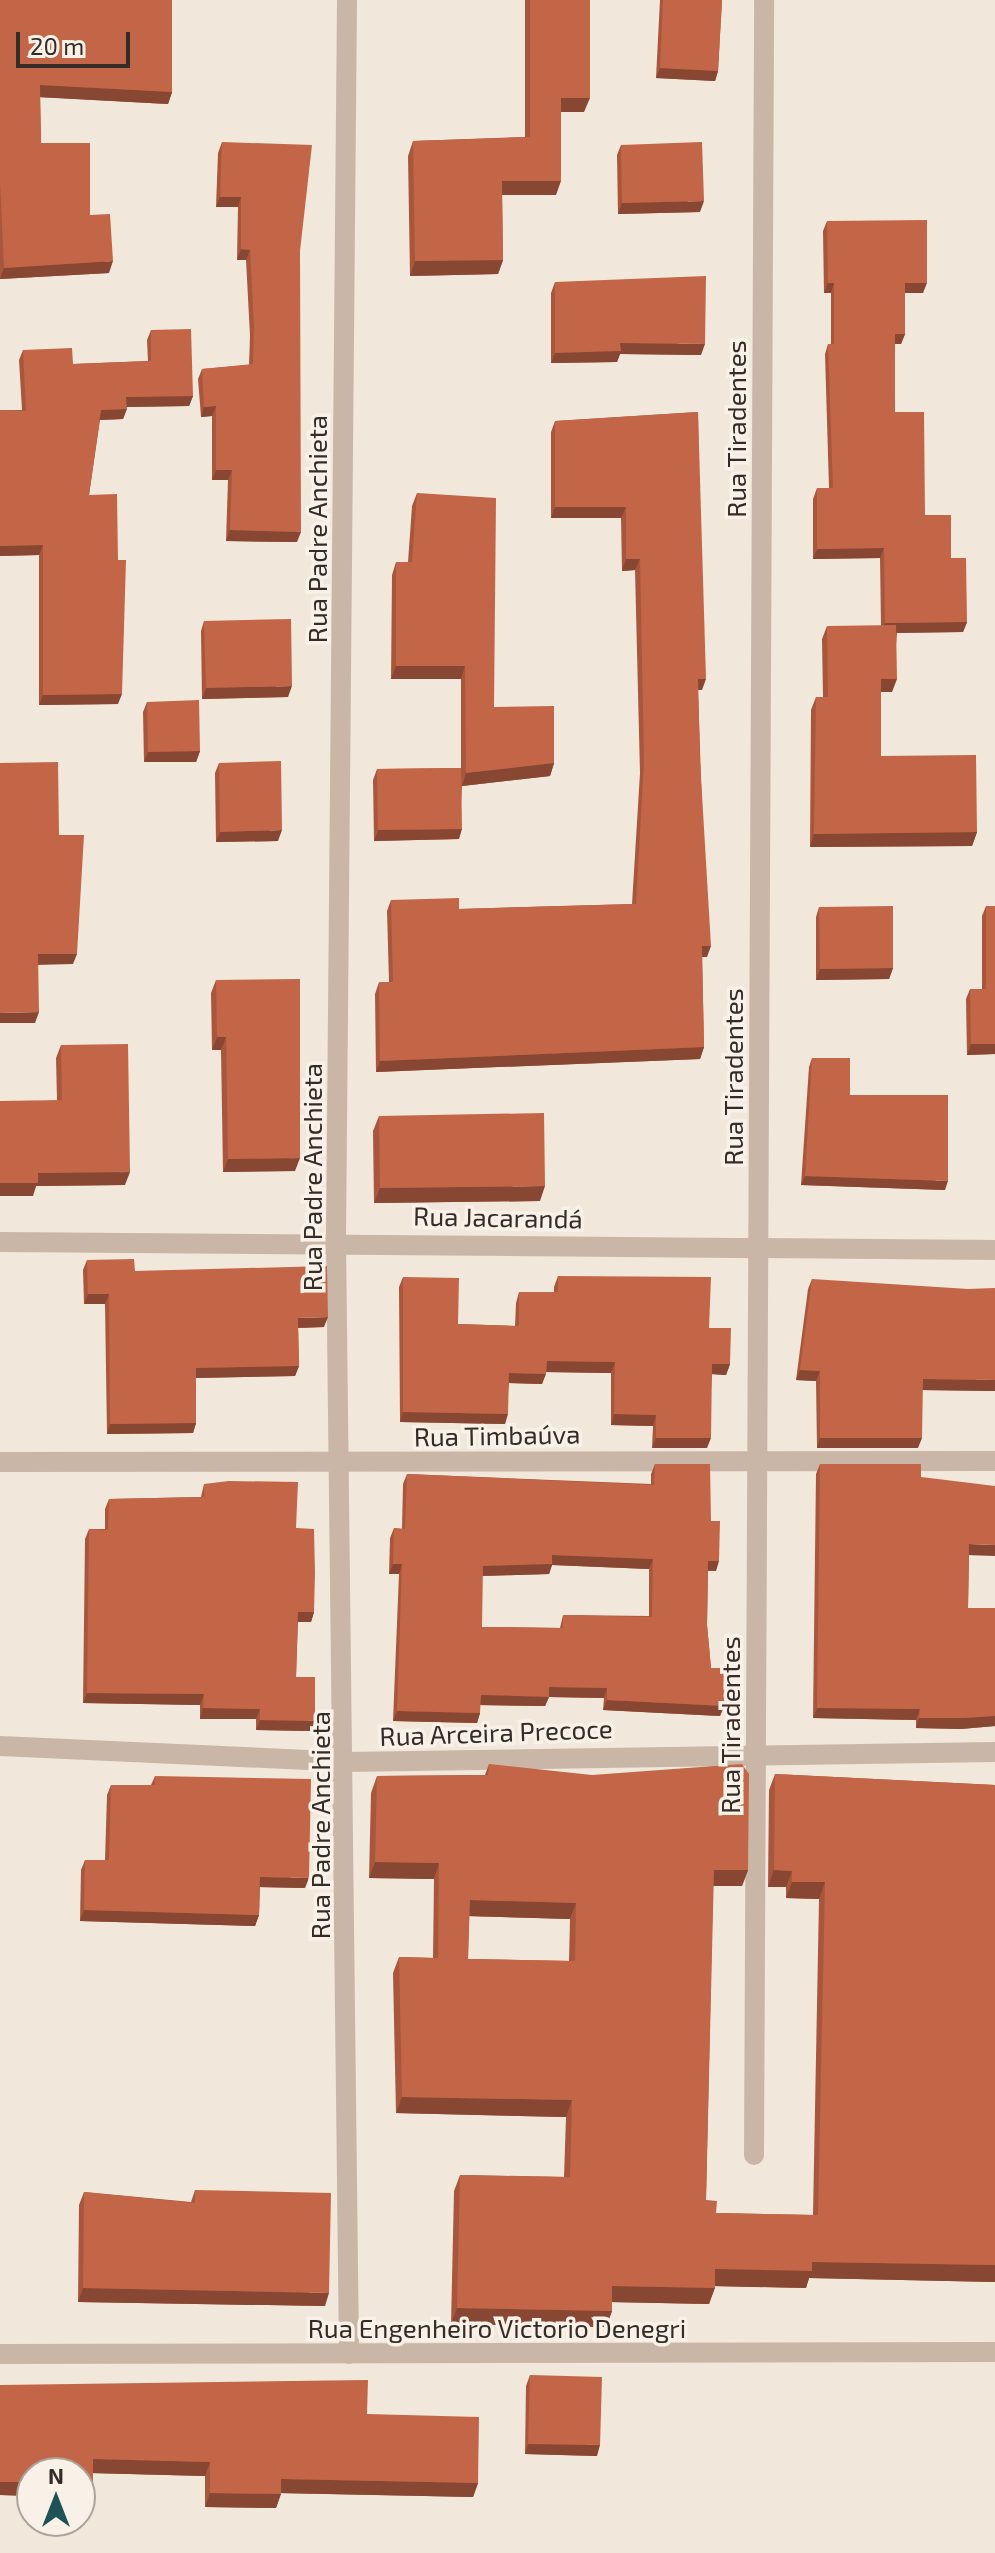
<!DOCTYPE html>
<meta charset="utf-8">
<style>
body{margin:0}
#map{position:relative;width:995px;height:2553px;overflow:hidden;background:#f1e7db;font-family:"Exo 2",sans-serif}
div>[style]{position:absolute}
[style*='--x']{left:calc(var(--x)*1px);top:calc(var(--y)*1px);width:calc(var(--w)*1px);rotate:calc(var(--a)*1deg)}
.street>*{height:20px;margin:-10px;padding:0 10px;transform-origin:10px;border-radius:10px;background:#c9b6a7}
.wall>*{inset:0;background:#a8573d}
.shaded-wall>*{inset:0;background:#884732}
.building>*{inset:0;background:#c36547}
span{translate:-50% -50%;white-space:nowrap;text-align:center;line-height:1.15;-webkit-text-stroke:7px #f9f1e7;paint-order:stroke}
.street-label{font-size:26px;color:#352c27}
.north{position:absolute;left:16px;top:2457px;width:80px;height:80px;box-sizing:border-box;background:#f9f1e7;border:2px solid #aba29a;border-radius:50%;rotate:0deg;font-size:22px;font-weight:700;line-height:32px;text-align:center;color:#352c27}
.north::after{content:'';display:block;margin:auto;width:28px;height:36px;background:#1e5256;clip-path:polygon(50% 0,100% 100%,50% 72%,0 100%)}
.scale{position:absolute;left:16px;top:32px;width:114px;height:36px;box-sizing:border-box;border:4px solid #352c27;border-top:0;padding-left:10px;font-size:24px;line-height:28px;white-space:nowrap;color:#352c27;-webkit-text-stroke:6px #f9f1e7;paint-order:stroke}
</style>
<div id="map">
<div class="street">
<i style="--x:347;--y:0;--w:1241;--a:90.51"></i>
<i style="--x:336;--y:1241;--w:1113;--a:89.33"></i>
<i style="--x:0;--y:1242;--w:995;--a:0.46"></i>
<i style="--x:0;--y:1462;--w:995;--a:-0.06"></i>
<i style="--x:0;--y:1746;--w:346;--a:2.6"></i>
<i style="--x:346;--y:1762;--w:649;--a:-0.88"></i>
<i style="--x:754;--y:2155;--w:2155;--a:-89.73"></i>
<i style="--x:0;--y:2354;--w:995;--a:-0.12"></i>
</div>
<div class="wall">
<i style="clip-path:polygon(0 0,172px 92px,168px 104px,40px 97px,41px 143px,90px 215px,109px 273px,0 279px)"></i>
<i style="clip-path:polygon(525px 0,590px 0,584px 112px,561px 112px,556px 195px,502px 195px,503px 260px,498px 274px,410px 276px,408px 156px,413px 141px,525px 137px)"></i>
<i style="clip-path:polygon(660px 0,722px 0,718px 71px,715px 81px,656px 78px)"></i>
<i style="clip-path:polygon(222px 142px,300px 251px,297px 542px,226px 541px,228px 480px,212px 480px,212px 416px,201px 417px,198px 379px,202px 369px,249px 365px,250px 336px,246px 260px,237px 260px,238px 207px,216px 207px,218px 153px)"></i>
<i style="clip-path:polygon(621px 145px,700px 212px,618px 214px,617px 155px)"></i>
<i style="clip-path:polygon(827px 221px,923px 293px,905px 293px,905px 334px,901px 344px,895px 344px,895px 412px,925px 515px,951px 558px,967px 622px,963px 632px,897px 633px,892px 692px,881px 692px,881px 756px,977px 832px,972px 846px,810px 847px,811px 710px,816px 697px,823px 697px,822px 639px,827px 626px,881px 626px,880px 558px,813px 559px,813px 499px,817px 488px,829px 488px,825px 354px,828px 344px,831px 344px,831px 293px,824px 293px,823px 231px)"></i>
<i style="clip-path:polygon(555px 282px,701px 355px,620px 354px,617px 362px,551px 363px,551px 293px)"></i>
<i style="clip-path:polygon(151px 330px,193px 396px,189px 406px,127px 407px,123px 419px,100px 420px,89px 495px,118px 704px,39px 705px,39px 555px,0 556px,0 410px,22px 410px,19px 360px,23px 350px,73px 364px,148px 361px,147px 340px)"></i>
<i style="clip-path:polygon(698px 412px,702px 690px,698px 690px,707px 957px,702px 957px,704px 1047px,700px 1059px,376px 1072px,375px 994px,379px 982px,389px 982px,387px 911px,391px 900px,459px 909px,632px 904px,640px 773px,635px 570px,622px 571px,621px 518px,551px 518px,551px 432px,555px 421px)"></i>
<i style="clip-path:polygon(417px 493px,494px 707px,554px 763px,550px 776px,462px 786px,459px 839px,374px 841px,373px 780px,377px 769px,461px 768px,461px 679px,391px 679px,392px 575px,396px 562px,408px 562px,412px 506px)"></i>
<i style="clip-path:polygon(204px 621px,288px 697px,202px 699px,201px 631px)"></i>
<i style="clip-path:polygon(147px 702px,200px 751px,196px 762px,144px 762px,143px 712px)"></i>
<i style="clip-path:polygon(219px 763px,278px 841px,216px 842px,215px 773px)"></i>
<i style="clip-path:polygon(986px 906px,995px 906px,995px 1054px,967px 1055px,966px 999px,970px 989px,982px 989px,982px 916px)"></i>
<i style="clip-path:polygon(819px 907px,893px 968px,889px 979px,816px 980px,816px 917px)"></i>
<i style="clip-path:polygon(216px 980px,295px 1171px,223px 1172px,221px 1050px,212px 1050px,211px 993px)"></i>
<i style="clip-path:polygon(61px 1045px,125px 1185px,36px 1186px,33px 1196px,57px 1100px,56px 1058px)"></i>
<i style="clip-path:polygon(812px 1058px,850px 1095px,945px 1190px,801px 1185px,809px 1067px)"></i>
<i style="clip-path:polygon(379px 1116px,540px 1201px,374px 1203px,373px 1131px)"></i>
<i style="clip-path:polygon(87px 1260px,135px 1271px,324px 1327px,298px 1328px,299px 1366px,295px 1376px,196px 1378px,196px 1423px,193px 1433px,107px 1434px,105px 1304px,84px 1304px,83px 1270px)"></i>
<i style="clip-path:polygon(558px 1276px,709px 1328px,730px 1364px,726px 1375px,712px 1374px,707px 1448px,652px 1448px,653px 1426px,611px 1425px,611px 1373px,546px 1372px,542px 1384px,509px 1383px,505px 1424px,400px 1422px,399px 1287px,403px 1277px,458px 1324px,515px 1326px,516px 1303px,519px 1292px,554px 1292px,554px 1287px)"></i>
<i style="clip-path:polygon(812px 1279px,995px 1391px,922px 1390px,918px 1448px,817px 1448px,816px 1381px,796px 1380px,808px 1289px)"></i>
<i style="clip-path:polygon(evenodd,655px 1464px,711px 1521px,716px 1571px,708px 1571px,707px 1625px,711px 1668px,724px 1706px,720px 1716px,603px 1710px,604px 1698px,549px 1697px,545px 1706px,480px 1705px,480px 1713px,477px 1723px,393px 1721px,399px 1574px,389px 1574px,390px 1538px,394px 1528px,402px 1529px,403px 1484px,407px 1474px,651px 1484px,651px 1474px,655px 1464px,552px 1565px,649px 1569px,649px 1616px,563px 1615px,560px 1628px,482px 1627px,482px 1576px,549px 1574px,552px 1565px)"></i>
<i style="clip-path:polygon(820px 1464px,921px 1477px,969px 1555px,968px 1608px,995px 1608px,995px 1726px,961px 1729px,916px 1728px,916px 1720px,813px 1718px,816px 1474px)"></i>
<i style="clip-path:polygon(204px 1484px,296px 1528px,314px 1612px,311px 1622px,298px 1622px,296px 1677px,311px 1731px,256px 1730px,256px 1719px,200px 1719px,200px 1705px,83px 1703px,85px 1539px,89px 1529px,105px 1529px,105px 1509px,109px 1499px,201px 1497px)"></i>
<i style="clip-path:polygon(evenodd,489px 1764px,748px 1870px,742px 1886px,713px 1886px,706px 2200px,716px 2213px,813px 2215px,819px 1899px,786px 1898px,786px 1887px,768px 1887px,769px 1790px,775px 1774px,995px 1785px,995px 2282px,809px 2278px,806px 2288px,715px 2286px,709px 2304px,612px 2302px,612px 2311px,606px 2327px,451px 2324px,454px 2191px,460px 2175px,564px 2177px,566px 2117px,396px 2113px,393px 1973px,399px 1957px,433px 1958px,434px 1879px,369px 1878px,371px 1793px,377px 1776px,485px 1775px,489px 1764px,469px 1916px,570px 1919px,569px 1961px,468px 1959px,469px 1916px)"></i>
<i style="clip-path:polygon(155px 1776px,305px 1888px,260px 1887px,259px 1915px,255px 1926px,80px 1921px,81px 1870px,85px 1860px,105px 1860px,107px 1795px,111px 1785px,151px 1785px)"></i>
<i style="clip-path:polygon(195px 2190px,325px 2306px,78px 2302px,79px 2205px,84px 2192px,191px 2202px)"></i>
<i style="clip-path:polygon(530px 2375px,597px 2456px,525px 2454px,526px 2386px)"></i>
<i style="clip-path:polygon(0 2385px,367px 2414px,478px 2483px,473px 2497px,281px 2493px,276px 2508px,205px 2507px,205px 2476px,93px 2473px,93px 2483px,88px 2497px,32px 2473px,32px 2496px,0 2495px)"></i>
</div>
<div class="shaded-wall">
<i style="clip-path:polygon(660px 68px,718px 71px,715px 81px,656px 78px)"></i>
<i style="clip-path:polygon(40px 85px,172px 92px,168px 104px,36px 97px)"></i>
<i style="clip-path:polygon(561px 98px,590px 98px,584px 112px,556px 112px)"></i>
<i style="clip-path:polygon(502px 181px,561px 181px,556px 195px,496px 195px)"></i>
<i style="clip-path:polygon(220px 197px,241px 197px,238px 207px,216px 207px)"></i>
<i style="clip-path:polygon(704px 201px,700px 212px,618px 214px,622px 203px)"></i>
<i style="clip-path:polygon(241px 249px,250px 250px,246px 260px,237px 260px)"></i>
<i style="clip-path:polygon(503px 260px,498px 274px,410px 276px,415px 261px)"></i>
<i style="clip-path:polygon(113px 261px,109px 273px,0 279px,4px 268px)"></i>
<i style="clip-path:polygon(828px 283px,834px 283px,831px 293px,824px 293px)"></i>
<i style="clip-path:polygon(905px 283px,927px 283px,923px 293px,901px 293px)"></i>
<i style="clip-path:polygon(895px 334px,905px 334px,901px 344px,891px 344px)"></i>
<i style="clip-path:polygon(620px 343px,705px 344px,701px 355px,620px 354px,617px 362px,551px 363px,555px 353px)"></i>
<i style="clip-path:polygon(193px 396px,189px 406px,122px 407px,126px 397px)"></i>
<i style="clip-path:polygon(216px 406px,212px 416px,201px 417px,204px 407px)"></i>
<i style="clip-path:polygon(127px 409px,123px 419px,98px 420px,101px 410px)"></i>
<i style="clip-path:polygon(216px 470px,232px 470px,228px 480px,212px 480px)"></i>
<i style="clip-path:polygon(555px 507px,626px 507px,621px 518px,551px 518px)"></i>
<i style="clip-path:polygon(230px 530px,301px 532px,297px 542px,226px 541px)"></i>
<i style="clip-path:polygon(43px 545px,39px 555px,0 556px,0 546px)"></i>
<i style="clip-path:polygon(884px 548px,880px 558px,813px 559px,817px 549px)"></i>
<i style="clip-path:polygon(626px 559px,640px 559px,635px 570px,622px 571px)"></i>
<i style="clip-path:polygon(967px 622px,963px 632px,881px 633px,885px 623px)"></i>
<i style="clip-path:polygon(396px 666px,465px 666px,461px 679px,391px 679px)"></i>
<i style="clip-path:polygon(698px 679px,706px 679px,702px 690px,694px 690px)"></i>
<i style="clip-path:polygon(881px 679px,897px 679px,892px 692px,876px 692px)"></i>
<i style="clip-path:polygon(292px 686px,288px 697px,202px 699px,206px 688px)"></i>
<i style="clip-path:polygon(122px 694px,118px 704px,39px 705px,43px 695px)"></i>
<i style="clip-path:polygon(200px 751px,196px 762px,144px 762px,148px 752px)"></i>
<i style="clip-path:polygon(554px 763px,550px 776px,462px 786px,466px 773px)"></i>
<i style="clip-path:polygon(462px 829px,459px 839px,374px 841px,378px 830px)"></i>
<i style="clip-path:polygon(282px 830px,278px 841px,216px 842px,220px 832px)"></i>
<i style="clip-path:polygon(977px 832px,972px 846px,810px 847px,814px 834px)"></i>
<i style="clip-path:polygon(702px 946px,711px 946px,707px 957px,698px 957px)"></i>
<i style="clip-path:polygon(38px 954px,77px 954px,73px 964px,35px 965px)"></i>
<i style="clip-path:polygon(893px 968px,889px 979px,816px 980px,820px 969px)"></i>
<i style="clip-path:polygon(39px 1012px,35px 1023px,0 1023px,0 1013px)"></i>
<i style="clip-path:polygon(217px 1037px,226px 1037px,221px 1050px,212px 1050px)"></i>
<i style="clip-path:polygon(971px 1044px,995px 1044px,995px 1054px,967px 1055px)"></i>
<i style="clip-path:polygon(704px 1047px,700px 1059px,376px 1072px,380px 1061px)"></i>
<i style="clip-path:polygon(300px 1158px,295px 1171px,223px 1172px,228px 1159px)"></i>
<i style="clip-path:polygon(130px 1172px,125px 1185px,36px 1186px,33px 1196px,0 1196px,0 1183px,38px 1173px)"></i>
<i style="clip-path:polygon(805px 1176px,948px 1181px,945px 1190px,801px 1185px)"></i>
<i style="clip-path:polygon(545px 1186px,540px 1201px,374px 1203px,380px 1188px)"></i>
<i style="clip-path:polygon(88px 1294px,109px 1294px,105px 1304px,84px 1304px)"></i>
<i style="clip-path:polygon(328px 1317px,324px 1327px,294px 1328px,298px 1318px)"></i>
<i style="clip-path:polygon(547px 1361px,615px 1362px,611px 1373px,543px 1372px)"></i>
<i style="clip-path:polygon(712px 1364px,730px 1364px,726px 1375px,709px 1374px)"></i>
<i style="clip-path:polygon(299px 1366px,295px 1376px,192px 1378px,196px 1368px)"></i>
<i style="clip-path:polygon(800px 1370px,820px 1371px,816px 1381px,796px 1380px)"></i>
<i style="clip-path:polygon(509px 1373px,546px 1374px,542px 1384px,505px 1383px)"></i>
<i style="clip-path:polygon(923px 1379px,995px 1380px,995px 1391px,919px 1390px)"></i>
<i style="clip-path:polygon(403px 1412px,508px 1414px,505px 1424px,400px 1422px)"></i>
<i style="clip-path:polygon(614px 1414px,656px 1415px,653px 1426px,611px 1425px)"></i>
<i style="clip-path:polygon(196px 1423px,193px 1433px,107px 1434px,110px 1424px)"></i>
<i style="clip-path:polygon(656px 1438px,711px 1438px,707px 1448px,652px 1448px)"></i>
<i style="clip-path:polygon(820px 1438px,922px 1438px,918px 1448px,817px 1448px)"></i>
<i style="clip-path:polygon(969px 1544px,995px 1545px,995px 1556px,965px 1555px)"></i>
<i style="clip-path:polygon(552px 1555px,653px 1559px,649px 1569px,552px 1565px,549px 1574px,479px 1576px,483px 1566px)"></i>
<i style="clip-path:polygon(708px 1561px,719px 1561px,716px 1571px,704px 1570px)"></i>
<i style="clip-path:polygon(393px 1564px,402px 1564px,399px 1574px,389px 1574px)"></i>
<i style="clip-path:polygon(298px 1612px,314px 1612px,311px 1622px,294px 1622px)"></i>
<i style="clip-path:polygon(549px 1687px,607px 1688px,604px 1698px,549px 1697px,545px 1706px,477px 1705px,481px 1695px)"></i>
<i style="clip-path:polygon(87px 1693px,204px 1694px,200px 1705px,83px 1703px)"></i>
<i style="clip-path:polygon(607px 1700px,724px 1706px,720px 1716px,603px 1710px)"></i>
<i style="clip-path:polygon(203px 1708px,260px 1709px,256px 1719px,200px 1719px)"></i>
<i style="clip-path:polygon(817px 1708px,920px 1709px,916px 1720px,813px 1718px)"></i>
<i style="clip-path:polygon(397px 1711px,480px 1713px,477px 1723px,393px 1721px)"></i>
<i style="clip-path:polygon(995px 1716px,995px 1726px,961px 1729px,916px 1728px,919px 1718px)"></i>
<i style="clip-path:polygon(260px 1720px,315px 1721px,311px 1731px,256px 1730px)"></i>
<i style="clip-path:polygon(375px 1862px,439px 1863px,434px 1879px,369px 1878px)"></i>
<i style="clip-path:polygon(714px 1870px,748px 1870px,742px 1886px,708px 1886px)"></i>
<i style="clip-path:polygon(774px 1870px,792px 1871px,786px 1887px,768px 1887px)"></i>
<i style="clip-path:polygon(260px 1877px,309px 1878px,305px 1888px,256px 1887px)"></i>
<i style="clip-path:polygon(792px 1882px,825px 1882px,819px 1899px,786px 1898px)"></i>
<i style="clip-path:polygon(470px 1900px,576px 1903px,570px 1919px,464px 1916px)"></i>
<i style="clip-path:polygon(84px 1910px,259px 1915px,255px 1926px,80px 1921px)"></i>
<i style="clip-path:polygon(402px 2097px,572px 2100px,566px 2117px,396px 2113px)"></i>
<i style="clip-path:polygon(812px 2262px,995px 2265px,995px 2282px,809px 2278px,806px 2288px,709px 2286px,715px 2269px)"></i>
<i style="clip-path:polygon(612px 2286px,715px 2288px,709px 2304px,606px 2302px)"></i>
<i style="clip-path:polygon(83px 2288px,329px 2293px,325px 2306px,78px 2302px)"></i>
<i style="clip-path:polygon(457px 2308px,612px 2311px,606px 2327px,451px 2324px)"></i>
<i style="clip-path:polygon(528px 2444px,600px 2445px,597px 2456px,525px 2454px)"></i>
<i style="clip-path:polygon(93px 2459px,210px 2462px,205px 2476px,88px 2473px)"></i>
<i style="clip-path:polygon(281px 2479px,478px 2483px,473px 2497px,276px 2493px)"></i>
<i style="clip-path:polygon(0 2482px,32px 2482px,32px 2496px,0 2495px)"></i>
<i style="clip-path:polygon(80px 2483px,93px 2483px,88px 2497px,80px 2497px)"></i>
<i style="clip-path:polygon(210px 2493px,281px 2494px,276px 2508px,205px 2507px)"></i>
</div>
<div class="building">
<i style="clip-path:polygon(0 0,172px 0,172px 92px,40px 85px,41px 143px,90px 143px,90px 215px,110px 214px,113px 261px,4px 268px,0 181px)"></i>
<i style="clip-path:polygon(530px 0,590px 0,590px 98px,561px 98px,561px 181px,502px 181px,503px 260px,415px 261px,413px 141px,530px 137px)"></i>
<i style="clip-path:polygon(663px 0,722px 0,718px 71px,660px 68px)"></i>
<i style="clip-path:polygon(222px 142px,312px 145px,300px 251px,301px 532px,230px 530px,232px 470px,216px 470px,216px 406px,204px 407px,202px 369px,253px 364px,254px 326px,250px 250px,241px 249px,241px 197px,220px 197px)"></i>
<i style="clip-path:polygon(702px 142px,704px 201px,622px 203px,621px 145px)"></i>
<i style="clip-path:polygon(927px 220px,927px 283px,905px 283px,905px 334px,895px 334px,895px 412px,924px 412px,925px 515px,951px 515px,951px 558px,966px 558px,967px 622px,885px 623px,884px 548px,817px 549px,817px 488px,833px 488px,828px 344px,834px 344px,834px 283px,828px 283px,827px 221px)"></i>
<i style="clip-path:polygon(706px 276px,705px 344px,620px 343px,621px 351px,555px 353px,555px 282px)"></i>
<i style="clip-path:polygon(191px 329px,193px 396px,126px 397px,127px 409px,101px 410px,89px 495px,117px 494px,118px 560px,126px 560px,122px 694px,43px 695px,43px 545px,0 546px,0 410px,26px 411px,23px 350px,72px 348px,73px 364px,151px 361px,151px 330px)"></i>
<i style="clip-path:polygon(698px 412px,706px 679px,698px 679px,700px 761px,711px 946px,702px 946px,704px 1047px,380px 1061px,379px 982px,393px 982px,391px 900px,459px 898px,459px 909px,636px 904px,644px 762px,640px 559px,626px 559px,626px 507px,555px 507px,555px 421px)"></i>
<i style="clip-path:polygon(417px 493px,496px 498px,494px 707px,554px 706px,554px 763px,466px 773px,465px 666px,396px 666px,396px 562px,412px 562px)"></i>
<i style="clip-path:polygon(291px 619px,292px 686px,206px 688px,204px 621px)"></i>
<i style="clip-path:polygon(896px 625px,897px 679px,881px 679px,881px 756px,976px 755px,977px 832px,814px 834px,816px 697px,828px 697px,827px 626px)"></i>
<i style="clip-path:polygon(199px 700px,200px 751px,148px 752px,147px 702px)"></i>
<i style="clip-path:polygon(281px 761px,282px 830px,220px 832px,219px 763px)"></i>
<i style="clip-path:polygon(58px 762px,59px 835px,84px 835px,77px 954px,38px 954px,39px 1012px,0 1013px,0 763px)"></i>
<i style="clip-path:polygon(461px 768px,462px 829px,378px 830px,377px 769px)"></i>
<i style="clip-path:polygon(893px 906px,893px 968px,820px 969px,819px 907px)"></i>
<i style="clip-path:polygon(986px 906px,995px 906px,995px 1044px,971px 1044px,970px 989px,986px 989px)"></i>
<i style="clip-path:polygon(300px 979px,300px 1158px,228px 1159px,226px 1037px,217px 1037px,216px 980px)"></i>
<i style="clip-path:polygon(128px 1044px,130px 1172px,38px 1173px,38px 1183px,0 1183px,0 1101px,62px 1100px,61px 1045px)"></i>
<i style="clip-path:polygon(812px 1058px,850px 1058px,850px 1095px,948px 1095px,948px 1181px,805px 1176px)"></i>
<i style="clip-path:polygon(544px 1113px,545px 1186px,380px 1188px,379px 1116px)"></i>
<i style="clip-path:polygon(134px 1259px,135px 1271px,327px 1266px,328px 1317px,298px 1318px,299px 1366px,196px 1368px,196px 1423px,110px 1424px,109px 1294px,88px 1294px,87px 1260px)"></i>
<i style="clip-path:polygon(558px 1276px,711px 1277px,709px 1328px,731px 1328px,730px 1364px,712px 1364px,711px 1438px,656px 1438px,656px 1415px,614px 1414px,615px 1362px,547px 1361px,546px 1374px,509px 1373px,508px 1414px,403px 1412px,403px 1277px,459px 1278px,458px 1324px,519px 1326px,519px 1292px,558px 1292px)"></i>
<i style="clip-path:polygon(812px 1279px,968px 1289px,995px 1288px,995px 1380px,923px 1379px,922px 1438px,820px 1438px,820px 1371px,800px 1370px)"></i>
<i style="clip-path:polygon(evenodd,655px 1464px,710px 1464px,711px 1521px,720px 1521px,719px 1561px,708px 1561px,707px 1625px,711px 1668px,725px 1668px,724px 1706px,607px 1700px,607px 1688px,549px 1687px,549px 1697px,481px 1695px,480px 1713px,397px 1711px,402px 1564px,393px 1564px,394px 1528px,405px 1529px,407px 1474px,654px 1485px,655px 1464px,552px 1555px,653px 1559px,652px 1617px,563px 1615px,563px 1628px,482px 1627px,483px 1566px,552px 1564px,552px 1555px)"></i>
<i style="clip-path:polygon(820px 1464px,921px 1464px,921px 1477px,995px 1486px,995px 1545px,969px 1544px,968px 1608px,995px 1608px,995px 1716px,965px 1718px,919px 1718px,920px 1709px,817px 1708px)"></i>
<i style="clip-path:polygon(229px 1481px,298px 1482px,296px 1528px,314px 1529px,315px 1573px,314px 1612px,298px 1612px,296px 1677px,315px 1677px,315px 1721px,260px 1720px,260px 1709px,203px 1708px,204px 1694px,87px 1693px,89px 1529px,108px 1530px,109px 1499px,204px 1497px,204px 1484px)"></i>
<i style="clip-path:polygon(evenodd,489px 1764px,592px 1775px,742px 1764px,749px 1774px,748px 1870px,714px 1870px,706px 2200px,717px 2201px,716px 2213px,818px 2215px,825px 1882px,792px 1882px,792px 1871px,774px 1870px,775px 1774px,995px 1785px,995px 2265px,812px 2262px,812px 2271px,715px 2269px,715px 2288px,612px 2286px,612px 2311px,457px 2308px,460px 2175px,570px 2177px,572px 2100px,402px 2097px,399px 1957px,438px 1958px,439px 1863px,375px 1862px,377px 1776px,488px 1775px,489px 1764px,470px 1900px,576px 1903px,575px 1961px,468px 1959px,470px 1900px)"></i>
<i style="clip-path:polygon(155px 1776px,311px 1779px,309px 1878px,260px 1877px,259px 1915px,84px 1910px,85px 1860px,109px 1860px,111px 1785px,155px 1785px)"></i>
<i style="clip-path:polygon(195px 2190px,331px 2193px,329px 2293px,83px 2288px,84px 2192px,195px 2203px)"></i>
<i style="clip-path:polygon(530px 2375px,602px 2377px,600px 2445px,528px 2444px)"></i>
<i style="clip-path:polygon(368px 2380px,367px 2414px,479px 2417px,478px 2483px,281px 2479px,281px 2494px,210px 2493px,210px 2462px,93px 2459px,93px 2483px,80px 2483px,80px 2473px,32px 2473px,32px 2482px,0 2482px,0 2385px)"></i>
</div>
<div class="street-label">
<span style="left:736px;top:429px;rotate:-90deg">Rua Tiradentes</span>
<span style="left:317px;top:529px;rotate:-90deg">Rua Padre Anchieta</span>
<span style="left:733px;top:1077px;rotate:-90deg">Rua Tiradentes</span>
<span style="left:312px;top:1177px;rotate:-90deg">Rua Padre Anchieta</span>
<span style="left:498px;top:1217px;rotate:1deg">Rua Jacarandá</span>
<span style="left:497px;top:1435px;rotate:-1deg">Rua Timbaúva</span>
<span style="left:730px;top:1725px;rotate:-90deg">Rua Tiradentes</span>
<span style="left:496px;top:1732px;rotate:-2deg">Rua Arceira Precoce</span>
<span style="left:320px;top:1825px;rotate:-90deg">Rua Padre Anchieta</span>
<span style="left:497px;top:2328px">Rua Engenheiro Victorio Denegri</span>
</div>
<div class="north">N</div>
<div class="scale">20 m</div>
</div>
